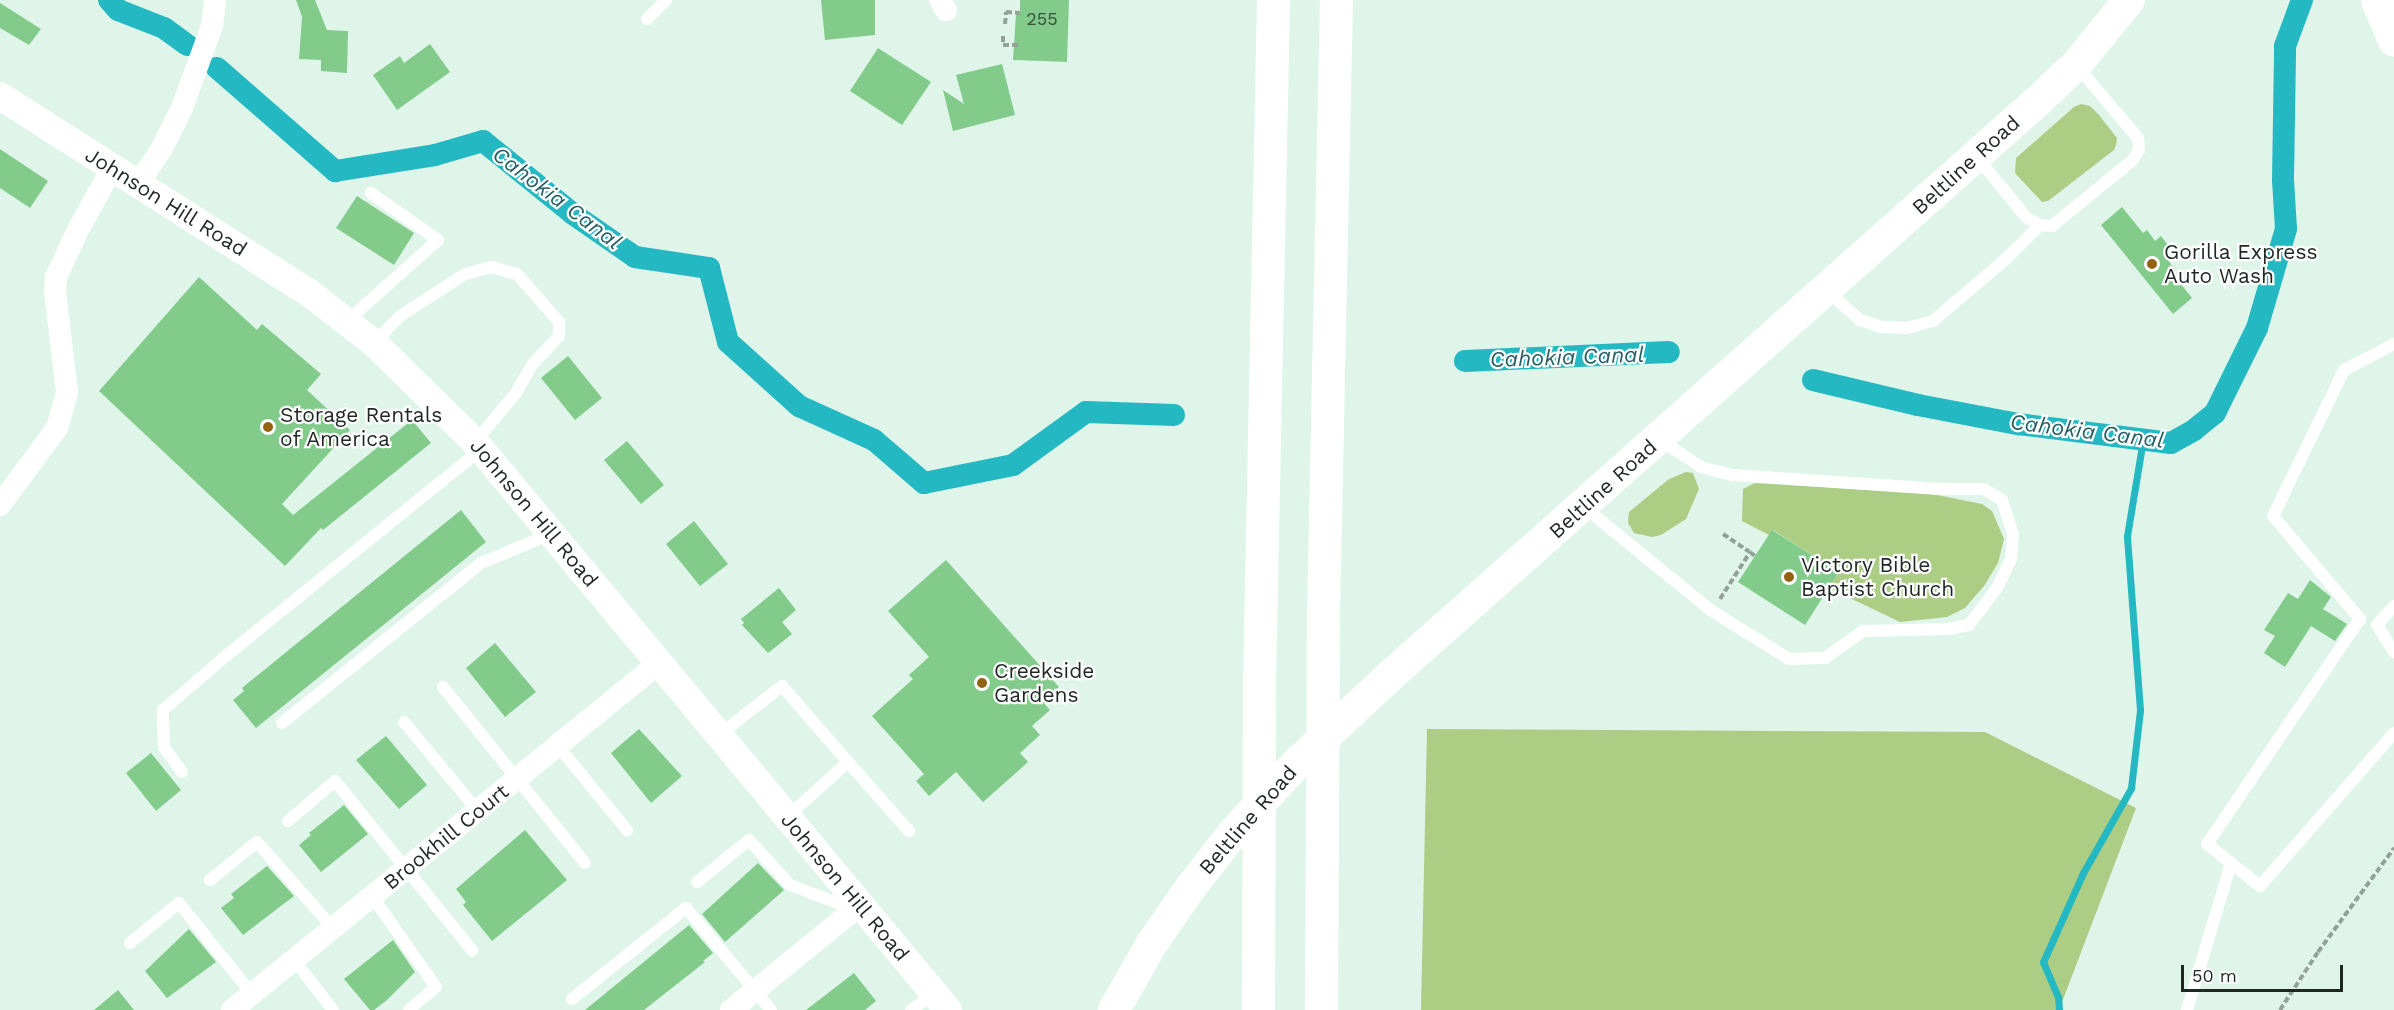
<!DOCTYPE html>
<style>
body{margin:0}
#map{position:relative;width:2394px;height:1010px;overflow:hidden;background:#dff5ea;font-family:"Work Sans",sans-serif}
div>[style]{position:absolute}
[style*='--x']{left:calc(var(--x)*1px);top:calc(var(--y)*1px);width:calc(var(--w)*1px);rotate:calc(var(--a)*1deg)}
.green>*{inset:0;background:#abcd84}
.stream>*{height:7px;margin:-3.5px;padding:0 3.5px;transform-origin:3.5px;border-radius:3.5px;background:#23b8c2}
.canal>*{height:22px;margin:-11px;padding:0 11px;transform-origin:11px;border-radius:11px;background:#23b8c2}
.building>*{inset:0;background:#83cb8b}
.path>*{height:4px;margin-top:-2px;transform-origin:0;background:repeating-linear-gradient(90deg,#92a29a 0 6px,transparent 0 9px)}
.service>*{height:12px;margin:-6px;padding:0 6px;transform-origin:6px;border-radius:6px;background:#fff}
.minor>*{height:22px;margin:-11px;padding:0 11px;transform-origin:11px;border-radius:11px;background:#fff}
.tertiary>*{height:28px;margin:-14px;padding:0 14px;transform-origin:14px;border-radius:14px;background:#fff}
.secondary>*{height:32px;margin:-16px;padding:0 16px;transform-origin:16px;border-radius:16px;background:#fff}
.primary>*{height:33px;margin:-16.5px;padding:0 16.5px;transform-origin:16.5px;border-radius:16.5px;background:#fff}
.motorway>*{height:33px;margin:-16.5px;padding:0 16.5px;transform-origin:16.5px;border-radius:16.5px;background:#fff}
.dots>*{width:16px;height:16px;translate:-50% -50%;box-sizing:border-box;border:3px solid #fff;border-radius:50%}
span{translate:-50% -50%;white-space:nowrap;text-align:center;line-height:1.15;-webkit-text-stroke:4.5px #fff;paint-order:stroke}
.number-label{font-size:18px;color:#38503d}
.number-label span{-webkit-text-stroke-width:0}
.street-label{font-size:21px;color:#1f2723}
.poi-label{font-size:21px;color:#1f2723}
.left{translate:0 -50%;text-align:left}
.water-label{font-size:22px;color:#285f63;font-style:italic}
.scale{position:absolute;left:2181px;top:965px;width:162px;height:27px;box-sizing:border-box;border:3px solid #1f2723;border-top:0;padding-left:8px;font-size:18px;line-height:21px;white-space:nowrap;color:#1f2723;-webkit-text-stroke:4px #fff;paint-order:stroke}
</style>
<div id="map">
<div class="green">
<i style="clip-path:polygon(2081px 104px,2090px 106px,2099px 115px,2117px 138px,2116px 145px,2114px 150px,2048px 201px,2042px 202px,2015px 173px,2016px 158px,2074px 107px)"></i>
<i style="clip-path:polygon(1686px 472px,1693px 473px,1699px 489px,1686px 519px,1661px 535px,1652px 537px,1634px 533px,1628px 523px,1629px 512px,1669px 479px)"></i>
<i style="clip-path:polygon(1755px 483px,1932px 494px,1982px 504px,1992px 511px,2004px 539px,1998px 563px,1984px 586px,1965px 608px,1947px 617px,1900px 622px,1829px 588px,1839px 572px,1773px 530px,1769px 535px,1742px 521px,1743px 489px)"></i>
<i style="clip-path:polygon(1427px 729px,1985px 732px,2136px 808px,2059px 1010px,1421px 1010px)"></i>
</div>
<div class="stream">
<i style="--x:2059;--y:1010;--w:13;--a:-94"></i>
<i style="--x:2058;--y:997;--w:38;--a:-113"></i>
<i style="--x:2043;--y:962;--w:98;--a:-65.8"></i>
<i style="--x:2083;--y:873;--w:98;--a:-60.5"></i>
<i style="--x:2131;--y:788;--w:79;--a:-83.4"></i>
<i style="--x:2140;--y:710;--w:174;--a:-94.3"></i>
<i style="--x:2127;--y:536;--w:92;--a:-80.6"></i>
</div>
<div class="canal">
<i style="--x:109;--y:0;--w:13;--a:48"></i>
<i style="--x:118;--y:10;--w:49;--a:21.4"></i>
<i style="--x:164;--y:28;--w:29;--a:36"></i>
<i style="--x:217;--y:68;--w:157;--a:41.1"></i>
<i style="--x:335;--y:171;--w:101;--a:-9.1"></i>
<i style="--x:435;--y:155;--w:50;--a:-16.3"></i>
<i style="--x:483;--y:141;--w:116;--a:39"></i>
<i style="--x:573;--y:214;--w:75;--a:34.7"></i>
<i style="--x:635;--y:257;--w:75;--a:8.5"></i>
<i style="--x:709;--y:268;--w:76;--a:75.6"></i>
<i style="--x:728;--y:342;--w:96;--a:42"></i>
<i style="--x:799;--y:406;--w:82;--a:24.4"></i>
<i style="--x:874;--y:440;--w:66;--a:40.7"></i>
<i style="--x:924;--y:483;--w:91;--a:-11.4"></i>
<i style="--x:1013;--y:465;--w:90;--a:-36"></i>
<i style="--x:1086;--y:412;--w:88;--a:2"></i>
<i style="--x:1465;--y:361;--w:204;--a:-2.5"></i>
<i style="--x:1813;--y:380;--w:108;--a:13.4"></i>
<i style="--x:1918;--y:405;--w:102;--a:10.8"></i>
<i style="--x:2018;--y:424;--w:154;--a:7.1"></i>
<i style="--x:2171;--y:443;--w:26;--a:-29"></i>
<i style="--x:2194;--y:430;--w:27;--a:-39"></i>
<i style="--x:2215;--y:413;--w:95;--a:-63.7"></i>
<i style="--x:2257;--y:328;--w:103;--a:-73.7"></i>
<i style="--x:2286;--y:229;--w:49;--a:-93.5"></i>
<i style="--x:2283;--y:180;--w:134;--a:-89.1"></i>
<i style="--x:2285;--y:46;--w:49;--a:-69.7"></i>
</div>
<div class="building">
<i style="clip-path:polygon(296px 0,315px 0,327px 30px,348px 31px,347px 73px,321px 71px,321px 60px,299px 59px,302px 17px)"></i>
<i style="clip-path:polygon(821px 0,875px 0,875px 35px,825px 40px)"></i>
<i style="clip-path:polygon(1020px 0,1069px 0,1067px 62px,1013px 60px,1016px 14px,1020px 14px)"></i>
<i style="clip-path:polygon(0 3px,41px 29px,29px 45px,0 28px)"></i>
<i style="clip-path:polygon(430px 44px,450px 72px,397px 110px,373px 75px,400px 56px,404px 63px)"></i>
<i style="clip-path:polygon(878px 48px,931px 82px,902px 125px,850px 91px)"></i>
<i style="clip-path:polygon(1002px 64px,1015px 115px,953px 131px,943px 90px,964px 104px,956px 75px)"></i>
<i style="clip-path:polygon(0 149px,48px 181px,30px 208px,0 188px)"></i>
<i style="clip-path:polygon(357px 196px,414px 233px,394px 265px,336px 228px)"></i>
<i style="clip-path:polygon(2122px 207px,2143px 233px,2147px 230px,2155px 241px,2161px 236px,2174px 253px,2167px 259px,2175px 269px,2171px 272px,2192px 298px,2173px 314px,2101px 225px)"></i>
<i style="clip-path:polygon(199px 277px,257px 330px,262px 324px,321px 374px,307px 390px,350px 430px,282px 504px,293px 515px,412px 420px,431px 443px,323px 530px,321px 528px,285px 566px,99px 391px)"></i>
<i style="clip-path:polygon(568px 356px,602px 398px,575px 420px,541px 378px)"></i>
<i style="clip-path:polygon(627px 441px,664px 485px,641px 504px,604px 460px)"></i>
<i style="clip-path:polygon(461px 510px,486px 542px,256px 728px,233px 700px,244px 691px,242px 688px)"></i>
<i style="clip-path:polygon(694px 521px,728px 564px,700px 586px,666px 544px)"></i>
<i style="clip-path:polygon(1772px 530px,1839px 572px,1805px 625px,1738px 582px)"></i>
<i style="clip-path:polygon(946px 560px,1059px 687px,1042px 701px,1050px 710px,1032px 726px,1040px 735px,1020px 753px,1028px 762px,983px 802px,956px 772px,929px 796px,916px 781px,924px 774px,872px 716px,913px 679px,909px 675px,929px 657px,888px 611px)"></i>
<i style="clip-path:polygon(2310px 580px,2331px 597px,2323px 609px,2347px 624px,2335px 641px,2311px 626px,2285px 667px,2264px 653px,2275px 636px,2264px 630px,2288px 593px,2298px 599px)"></i>
<i style="clip-path:polygon(779px 588px,796px 610px,782px 622px,792px 634px,768px 653px,742px 625px,744px 623px,741px 619px)"></i>
<i style="clip-path:polygon(495px 643px,536px 692px,505px 717px,466px 668px)"></i>
<i style="clip-path:polygon(639px 729px,682px 776px,651px 803px,611px 753px)"></i>
<i style="clip-path:polygon(386px 736px,427px 785px,399px 809px,356px 760px)"></i>
<i style="clip-path:polygon(151px 753px,181px 790px,156px 811px,126px 773px)"></i>
<i style="clip-path:polygon(344px 805px,368px 834px,321px 872px,299px 845px,311px 835px,309px 833px)"></i>
<i style="clip-path:polygon(525px 830px,567px 880px,492px 941px,463px 905px,466px 902px,456px 889px)"></i>
<i style="clip-path:polygon(758px 863px,784px 890px,725px 942px,702px 914px)"></i>
<i style="clip-path:polygon(267px 866px,294px 896px,243px 935px,221px 908px,234px 898px,231px 894px)"></i>
<i style="clip-path:polygon(689px 925px,713px 953px,703px 961px,705px 962px,644px 1010px,585px 1010px)"></i>
<i style="clip-path:polygon(189px 929px,216px 962px,167px 998px,145px 971px)"></i>
<i style="clip-path:polygon(393px 940px,415px 972px,387px 1000px,374px 1010px,370px 1010px,344px 979px)"></i>
<i style="clip-path:polygon(854px 973px,876px 1001px,865px 1010px,806px 1010px)"></i>
<i style="clip-path:polygon(118px 990px,134px 1010px,94px 1010px)"></i>
</div>
<div class="path">
<i style="--x:1005;--y:24;--w:12;--a:-85"></i>
<i style="--x:1006;--y:12;--w:14;--a:4"></i>
<i style="--x:1003;--y:36;--w:9;--a:90"></i>
<i style="--x:1003;--y:45;--w:16;--a:0"></i>
<i style="--x:1723;--y:534;--w:32;--a:34"></i>
<i style="--x:1720;--y:599;--w:56;--a:-57.4"></i>
<i style="--x:1750;--y:552;--w:6;--a:39"></i>
<i style="--x:2280;--y:1010;--w:69;--a:-56.8"></i>
<i style="--x:2318;--y:952;--w:129;--a:-53.8"></i>
</div>
<div class="service">
<i style="--x:647;--y:19;--w:27;--a:-45"></i>
<i style="--x:1976;--y:156;--w:79;--a:50.7"></i>
<i style="--x:2026;--y:217;--w:16;--a:30"></i>
<i style="--x:2040;--y:225;--w:12;--a:5"></i>
<i style="--x:2052;--y:226;--w:104;--a:-39.2"></i>
<i style="--x:2133;--y:160;--w:12;--a:-59"></i>
<i style="--x:2139;--y:150;--w:12;--a:-95"></i>
<i style="--x:2138;--y:138;--w:94;--a:-130.3"></i>
<i style="--x:1827;--y:291;--w:44;--a:41.3"></i>
<i style="--x:1860;--y:320;--w:22;--a:18"></i>
<i style="--x:1881;--y:327;--w:26;--a:2"></i>
<i style="--x:1907;--y:328;--w:27;--a:-15"></i>
<i style="--x:1933;--y:321;--w:97;--a:-40.4"></i>
<i style="--x:2007;--y:258;--w:47;--a:-45"></i>
<i style="--x:346;--y:322;--w:123;--a:-41.7"></i>
<i style="--x:438;--y:240;--w:82;--a:-145"></i>
<i style="--x:374;--y:343;--w:37;--a:-46"></i>
<i style="--x:400;--y:316;--w:77;--a:-32.9"></i>
<i style="--x:465;--y:274;--w:28;--a:-15"></i>
<i style="--x:492;--y:267;--w:26;--a:16"></i>
<i style="--x:517;--y:274;--w:64;--a:48.8"></i>
<i style="--x:559;--y:322;--w:14;--a:90"></i>
<i style="--x:559;--y:336;--w:40;--a:133"></i>
<i style="--x:532;--y:365;--w:32;--a:120"></i>
<i style="--x:516;--y:393;--w:64;--a:129.9"></i>
<i style="--x:2394;--y:344;--w:56;--a:152.5"></i>
<i style="--x:2344;--y:370;--w:162;--a:115.9"></i>
<i style="--x:2273;--y:516;--w:135;--a:49.8"></i>
<i style="--x:2360;--y:619;--w:272;--a:124.2"></i>
<i style="--x:2207;--y:844;--w:68;--a:38.4"></i>
<i style="--x:2260;--y:886;--w:203;--a:-48.8"></i>
<i style="--x:1584;--y:507;--w:165;--a:39.1"></i>
<i style="--x:1712;--y:611;--w:91;--a:31.9"></i>
<i style="--x:1789;--y:659;--w:36;--a:-2"></i>
<i style="--x:1825;--y:658;--w:47;--a:-35.4"></i>
<i style="--x:1863;--y:631;--w:85;--a:-1.3"></i>
<i style="--x:1948;--y:629;--w:21;--a:-11"></i>
<i style="--x:1969;--y:625;--w:46;--a:-52.9"></i>
<i style="--x:1997;--y:588;--w:32;--a:-64"></i>
<i style="--x:2011;--y:559;--w:25;--a:-85"></i>
<i style="--x:2013;--y:534;--w:36;--a:-108"></i>
<i style="--x:2002;--y:500;--w:21;--a:-149"></i>
<i style="--x:1984;--y:489;--w:45;--a:180"></i>
<i style="--x:1939;--y:489;--w:207;--a:-176.1"></i>
<i style="--x:1732;--y:475;--w:32;--a:-166"></i>
<i style="--x:1701;--y:467;--w:50;--a:-146.3"></i>
<i style="--x:2394;--y:606;--w:25;--a:132"></i>
<i style="--x:2377;--y:625;--w:32;--a:58"></i>
<i style="--x:443;--y:687;--w:226;--a:51.1"></i>
<i style="--x:404;--y:722;--w:116;--a:50.3"></i>
<i style="--x:282;--y:723;--w:255;--a:-38.8"></i>
<i style="--x:481;--y:563;--w:76;--a:-22.5"></i>
<i style="--x:719;--y:735;--w:80;--a:-37.9"></i>
<i style="--x:782;--y:686;--w:101;--a:49"></i>
<i style="--x:848;--y:762;--w:82;--a:138"></i>
<i style="--x:558;--y:746;--w:109;--a:50.6"></i>
<i style="--x:848;--y:762;--w:92;--a:48.5"></i>
<i style="--x:182;--y:772;--w:31;--a:-126"></i>
<i style="--x:164;--y:747;--w:37;--a:-92"></i>
<i style="--x:163;--y:710;--w:84;--a:-40.7"></i>
<i style="--x:227;--y:655;--w:327;--a:-39"></i>
<i style="--x:288;--y:821;--w:62;--a:-40.4"></i>
<i style="--x:335;--y:781;--w:218;--a:51"></i>
<i style="--x:210;--y:880;--w:60;--a:-39"></i>
<i style="--x:257;--y:842;--w:115;--a:48.5"></i>
<i style="--x:697;--y:882;--w:67;--a:-38.9"></i>
<i style="--x:749;--y:840;--w:61;--a:47.7"></i>
<i style="--x:790;--y:885;--w:68;--a:20.6"></i>
<i style="--x:372;--y:896;--w:111;--a:54.9"></i>
<i style="--x:436;--y:987;--w:35;--a:140"></i>
<i style="--x:130;--y:943;--w:63;--a:-39.2"></i>
<i style="--x:179;--y:903;--w:117;--a:51.3"></i>
<i style="--x:294;--y:960;--w:63;--a:52"></i>
<i style="--x:572;--y:999;--w:146;--a:-38.6"></i>
<i style="--x:686;--y:908;--w:133;--a:50.2"></i>
<i style="--x:911;--y:1010;--w:28;--a:-35"></i>
<i style="--x:2187;--y:1010;--w:153;--a:-73.3"></i>
</div>
<div class="minor">
<i style="--x:940;--y:0;--w:12;--a:59"></i>
<i style="--x:138;--y:184;--w:43;--a:-56.3"></i>
<i style="--x:162;--y:148;--w:45;--a:-63.4"></i>
<i style="--x:182;--y:108;--w:87;--a:-69.9"></i>
<i style="--x:212;--y:26;--w:26;--a:-83"></i>
<i style="--x:0;--y:505;--w:96;--a:-53.5"></i>
<i style="--x:57;--y:428;--w:37;--a:-74"></i>
<i style="--x:67;--y:392;--w:101;--a:-96.8"></i>
<i style="--x:55;--y:292;--w:15;--a:-86"></i>
<i style="--x:56;--y:277;--w:52;--a:-64.9"></i>
<i style="--x:78;--y:230;--w:71;--a:-61.3"></i>
<i style="--x:232;--y:1010;--w:550;--a:-39.1"></i>
<i style="--x:731;--y:1010;--w:166;--a:-39.1"></i>
</div>
<div class="tertiary">
<i style="--x:0;--y:96;--w:365;--a:32.5"></i>
<i style="--x:308;--y:292;--w:83;--a:37.7"></i>
<i style="--x:374;--y:343;--w:141;--a:44.4"></i>
<i style="--x:475;--y:442;--w:739;--a:50.21"></i>
</div>
<div class="secondary">
<i style="--x:1114;--y:1010;--w:75;--a:-60.4"></i>
<i style="--x:1151;--y:945;--w:65;--a:-55.6"></i>
<i style="--x:1188;--y:891;--w:73;--a:-52.2"></i>
<i style="--x:1233;--y:833;--w:95;--a:-47.6"></i>
<i style="--x:1297;--y:763;--w:127;--a:-43.1"></i>
<i style="--x:1390;--y:676;--w:868;--a:-41.59"></i>
<i style="--x:2039;--y:100;--w:54;--a:-43.5"></i>
<i style="--x:2078;--y:63;--w:81;--a:-51"></i>
</div>
<div class="primary">
<i style="--x:2377;--y:0;--w:43;--a:67"></i>
</div>
<div class="motorway">
<i style="--x:1258;--y:1010;--w:329;--a:-89.8"></i>
<i style="--x:1259;--y:681;--w:681;--a:-88.82"></i>
<i style="--x:1321;--y:1010;--w:397;--a:-89.7"></i>
<i style="--x:1323;--y:613;--w:613;--a:-88.79"></i>
</div>
<div class="dots">
<i style="left:2152px;top:264px;background:#936312"></i>
<i style="left:268px;top:427px;background:#936312"></i>
<i style="left:1789px;top:577px;background:#936312"></i>
<i style="left:982px;top:683px;background:#936312"></i>
</div>
<div class="number-label">
<span style="left:1042px;top:19px">255</span>
</div>
<div class="street-label">
<span style="left:1966px;top:165px;rotate:-42deg">Beltline Road</span>
<span style="left:166px;top:202px;rotate:32deg">Johnson Hill Road</span>
<span style="left:1603px;top:489px;rotate:-42deg">Beltline Road</span>
<span style="left:534px;top:513px;rotate:50deg">Johnson Hill Road</span>
<span style="left:1248px;top:820px;rotate:-49deg">Beltline Road</span>
<span style="left:446px;top:837px;rotate:-39deg">Brookhill Court</span>
<span style="left:845px;top:887px;rotate:50deg">Johnson Hill Road</span>
</div>
<div class="poi-label">
<span class="left" style="left:2164px;top:264px">Gorilla Express<br>Auto Wash</span>
<span class="left" style="left:280px;top:427px">Storage Rentals<br>of America</span>
<span class="left" style="left:1801px;top:577px">Victory Bible<br>Baptist Church</span>
<span class="left" style="left:994px;top:683px">Creekside<br>Gardens</span>
</div>
<div class="water-label">
<span style="left:557px;top:198px;rotate:37deg">Cahokia Canal</span>
<span style="left:1567px;top:357px;rotate:-2deg">Cahokia Canal</span>
<span style="left:2087px;top:431px;rotate:7deg">Cahokia Canal</span>
</div>
<div class="scale">50 m</div>
</div>
